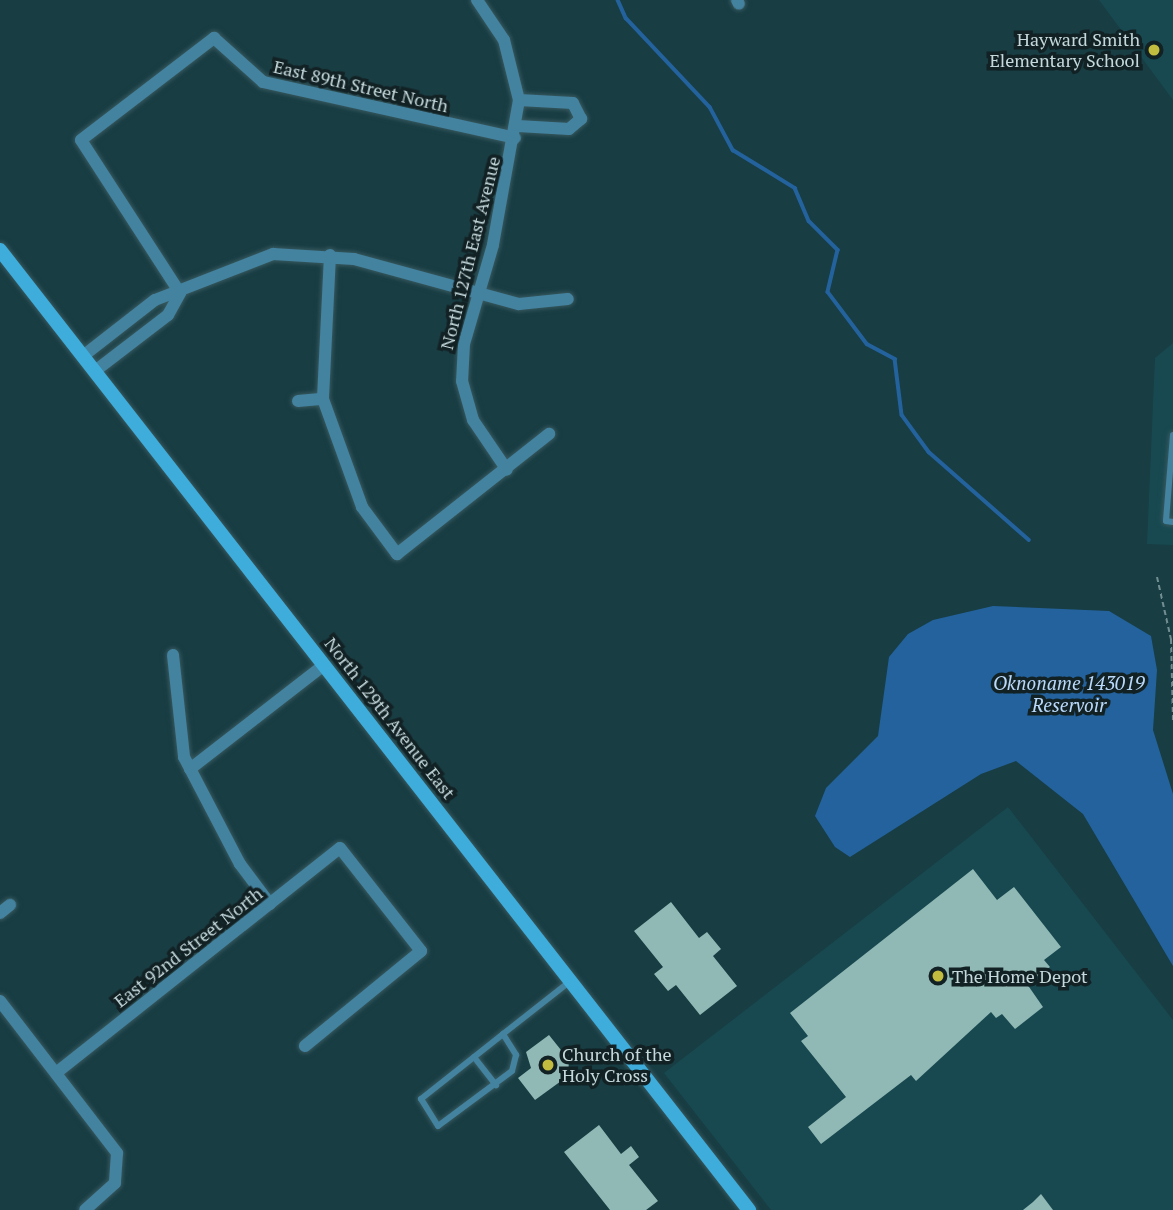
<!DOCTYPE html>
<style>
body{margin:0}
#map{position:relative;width:1173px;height:1210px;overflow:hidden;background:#183d43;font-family:"PT Serif",serif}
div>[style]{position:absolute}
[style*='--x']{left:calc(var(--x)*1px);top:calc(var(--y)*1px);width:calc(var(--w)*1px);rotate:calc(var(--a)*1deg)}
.built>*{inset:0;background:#184951}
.water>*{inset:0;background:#23629d}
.stream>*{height:3.5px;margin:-1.75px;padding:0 1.75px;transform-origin:1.75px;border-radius:1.75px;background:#23629d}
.building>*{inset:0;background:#90b8b4}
.path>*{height:2px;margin-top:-1px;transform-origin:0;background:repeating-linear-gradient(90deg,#718e92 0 5px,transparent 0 8.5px)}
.roads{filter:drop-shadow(0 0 2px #37595f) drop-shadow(0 0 2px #37595f)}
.service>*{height:6px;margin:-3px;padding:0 3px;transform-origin:3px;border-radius:3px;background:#4483a0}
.minor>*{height:12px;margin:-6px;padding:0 6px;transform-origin:6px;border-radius:6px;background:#4483a0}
.secondary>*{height:14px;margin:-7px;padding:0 7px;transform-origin:7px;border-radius:7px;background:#3eaddb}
.dots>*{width:19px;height:19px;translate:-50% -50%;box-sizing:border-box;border:4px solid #122124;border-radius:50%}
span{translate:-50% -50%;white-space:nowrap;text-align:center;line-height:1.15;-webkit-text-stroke:7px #122124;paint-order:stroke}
.poi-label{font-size:18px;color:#c5d9dc}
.right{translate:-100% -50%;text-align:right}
.left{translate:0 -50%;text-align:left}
.street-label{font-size:18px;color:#c5d9dc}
.water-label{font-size:19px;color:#b9d9fb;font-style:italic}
</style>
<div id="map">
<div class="built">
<i style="clip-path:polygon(1099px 0,1173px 0,1173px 100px)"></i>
<i style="clip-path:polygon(1173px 343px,1173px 545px,1147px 544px,1155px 358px)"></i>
<i style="clip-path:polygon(1008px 807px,1173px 1020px,1173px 1210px,771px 1210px,664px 1073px)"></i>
</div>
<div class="water">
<i style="clip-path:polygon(993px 606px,1109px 611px,1151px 636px,1157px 670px,1153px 730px,1173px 794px,1173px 966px,1083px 814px,1016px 761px,981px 774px,850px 857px,835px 847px,815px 816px,826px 788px,878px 736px,889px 657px,908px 634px,933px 620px)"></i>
</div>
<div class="stream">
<i style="--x:618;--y:0;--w:20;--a:66"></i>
<i style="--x:626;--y:18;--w:122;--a:46.7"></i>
<i style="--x:710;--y:107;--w:49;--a:61.9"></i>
<i style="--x:733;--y:150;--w:73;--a:31.5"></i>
<i style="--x:795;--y:188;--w:36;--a:67"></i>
<i style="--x:809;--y:221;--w:41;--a:45"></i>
<i style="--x:838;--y:250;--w:43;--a:103.4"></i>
<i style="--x:828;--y:292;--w:65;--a:53.1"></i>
<i style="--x:867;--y:344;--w:32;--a:28"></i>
<i style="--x:895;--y:359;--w:56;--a:82.9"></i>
<i style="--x:902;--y:415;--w:46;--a:53.9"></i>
<i style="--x:929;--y:452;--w:133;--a:41.3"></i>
</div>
<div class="building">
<i style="clip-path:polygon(973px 869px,997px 900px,1014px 887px,1061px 947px,1044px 960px,1050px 967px,1027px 984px,1043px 1007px,1015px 1029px,1002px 1014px,996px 1018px,991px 1012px,916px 1081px,911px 1075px,821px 1144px,808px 1127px,846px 1097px,801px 1041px,808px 1036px,790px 1013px)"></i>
<i style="clip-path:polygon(671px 902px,699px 938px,707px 932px,721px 949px,713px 956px,737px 986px,700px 1015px,676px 985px,668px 991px,654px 974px,663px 967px,634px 931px)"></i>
<i style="clip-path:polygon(549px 1035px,569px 1060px,568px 1076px,535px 1100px,518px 1078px,531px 1068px,526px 1052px)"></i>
<i style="clip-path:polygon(599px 1125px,621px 1154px,631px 1146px,639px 1157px,629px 1165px,658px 1201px,646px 1210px,610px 1210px,564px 1152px)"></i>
<i style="clip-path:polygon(1041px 1194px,1053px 1210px,1023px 1210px,1033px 1202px)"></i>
</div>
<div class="path">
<i style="--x:1157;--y:577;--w:64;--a:77.3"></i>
<i style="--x:1171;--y:639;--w:83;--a:88.6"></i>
</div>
<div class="roads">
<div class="service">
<i style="--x:1173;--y:435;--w:86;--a:94.7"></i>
<i style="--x:1166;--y:521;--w:7;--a:8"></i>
<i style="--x:503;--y:1034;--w:25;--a:58"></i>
<i style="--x:516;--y:1055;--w:16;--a:104"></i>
<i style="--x:512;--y:1071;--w:92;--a:143.4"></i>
<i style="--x:438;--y:1126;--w:32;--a:-122"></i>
<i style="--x:421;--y:1099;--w:105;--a:-38.4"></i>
<i style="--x:503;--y:1034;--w:84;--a:-38.2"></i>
<i style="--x:474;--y:1057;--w:36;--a:52"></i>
</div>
<div class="minor">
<i style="--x:477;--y:0;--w:48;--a:56"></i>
<i style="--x:504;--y:40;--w:62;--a:76"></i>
<i style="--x:519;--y:100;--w:147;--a:100.2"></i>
<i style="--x:493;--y:245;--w:103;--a:106.3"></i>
<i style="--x:464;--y:344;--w:37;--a:93"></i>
<i style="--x:462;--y:381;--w:41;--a:74.2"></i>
<i style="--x:473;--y:420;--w:60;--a:55.8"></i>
<i style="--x:737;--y:0;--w:4;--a:63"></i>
<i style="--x:518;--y:126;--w:51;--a:3.4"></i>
<i style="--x:569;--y:129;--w:16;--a:-40"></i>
<i style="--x:581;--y:119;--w:18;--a:-117"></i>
<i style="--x:573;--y:103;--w:54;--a:-176.8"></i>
<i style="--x:330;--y:255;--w:144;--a:92.8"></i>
<i style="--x:323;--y:399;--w:115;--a:70.1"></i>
<i style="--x:362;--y:507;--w:59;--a:53.3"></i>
<i style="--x:397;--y:554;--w:194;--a:-38.3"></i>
<i style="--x:180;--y:293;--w:182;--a:-122.9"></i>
<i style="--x:81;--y:140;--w:168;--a:-37.5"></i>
<i style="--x:214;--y:38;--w:66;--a:41.9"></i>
<i style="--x:263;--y:82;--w:258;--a:12.5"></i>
<i style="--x:83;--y:356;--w:91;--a:-37.9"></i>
<i style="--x:155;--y:300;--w:127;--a:-21.3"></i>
<i style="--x:273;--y:254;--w:81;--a:3.5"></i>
<i style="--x:354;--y:259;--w:171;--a:15.3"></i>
<i style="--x:519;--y:304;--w:49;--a:-5.8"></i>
<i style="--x:95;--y:371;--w:92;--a:-37.5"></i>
<i style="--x:168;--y:315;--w:25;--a:-61"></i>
<i style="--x:298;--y:401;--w:25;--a:-5"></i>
<i style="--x:173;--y:655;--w:103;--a:83.8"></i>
<i style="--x:184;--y:757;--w:121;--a:62.4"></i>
<i style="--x:240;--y:864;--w:50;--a:53.1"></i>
<i style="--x:190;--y:769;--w:170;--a:-37.8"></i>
<i style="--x:0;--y:913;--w:13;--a:-39"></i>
<i style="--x:0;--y:1001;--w:192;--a:52.4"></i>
<i style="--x:117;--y:1153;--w:30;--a:94"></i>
<i style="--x:115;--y:1183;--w:40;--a:138"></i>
<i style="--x:56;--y:1073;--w:362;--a:-38.4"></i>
<i style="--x:340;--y:848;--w:131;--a:51.8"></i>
<i style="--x:421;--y:951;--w:150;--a:140.7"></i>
</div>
<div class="secondary">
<i style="--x:0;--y:250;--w:1218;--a:52.04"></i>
</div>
</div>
<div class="dots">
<i style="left:1154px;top:50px;background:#c2bd3f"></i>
<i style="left:938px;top:976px;background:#c2bd3f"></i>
<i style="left:548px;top:1065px;background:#c2bd3f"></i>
</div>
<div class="poi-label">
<span class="right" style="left:1140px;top:50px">Hayward Smith<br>Elementary School</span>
<span class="left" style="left:952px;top:976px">The Home Depot</span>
<span class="left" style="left:562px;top:1065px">Church of the<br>Holy Cross</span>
</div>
<div class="street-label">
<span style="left:361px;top:86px;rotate:13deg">East 89th Street North</span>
<span style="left:470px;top:253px;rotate:-76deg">North 127th East Avenue</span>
<span style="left:390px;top:718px;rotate:52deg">North 129th Avenue East</span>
<span style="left:188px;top:947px;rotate:-38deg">East 92nd Street North</span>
</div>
<div class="water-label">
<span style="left:1069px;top:694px">Oknoname 143019<br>Reservoir</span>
</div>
</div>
